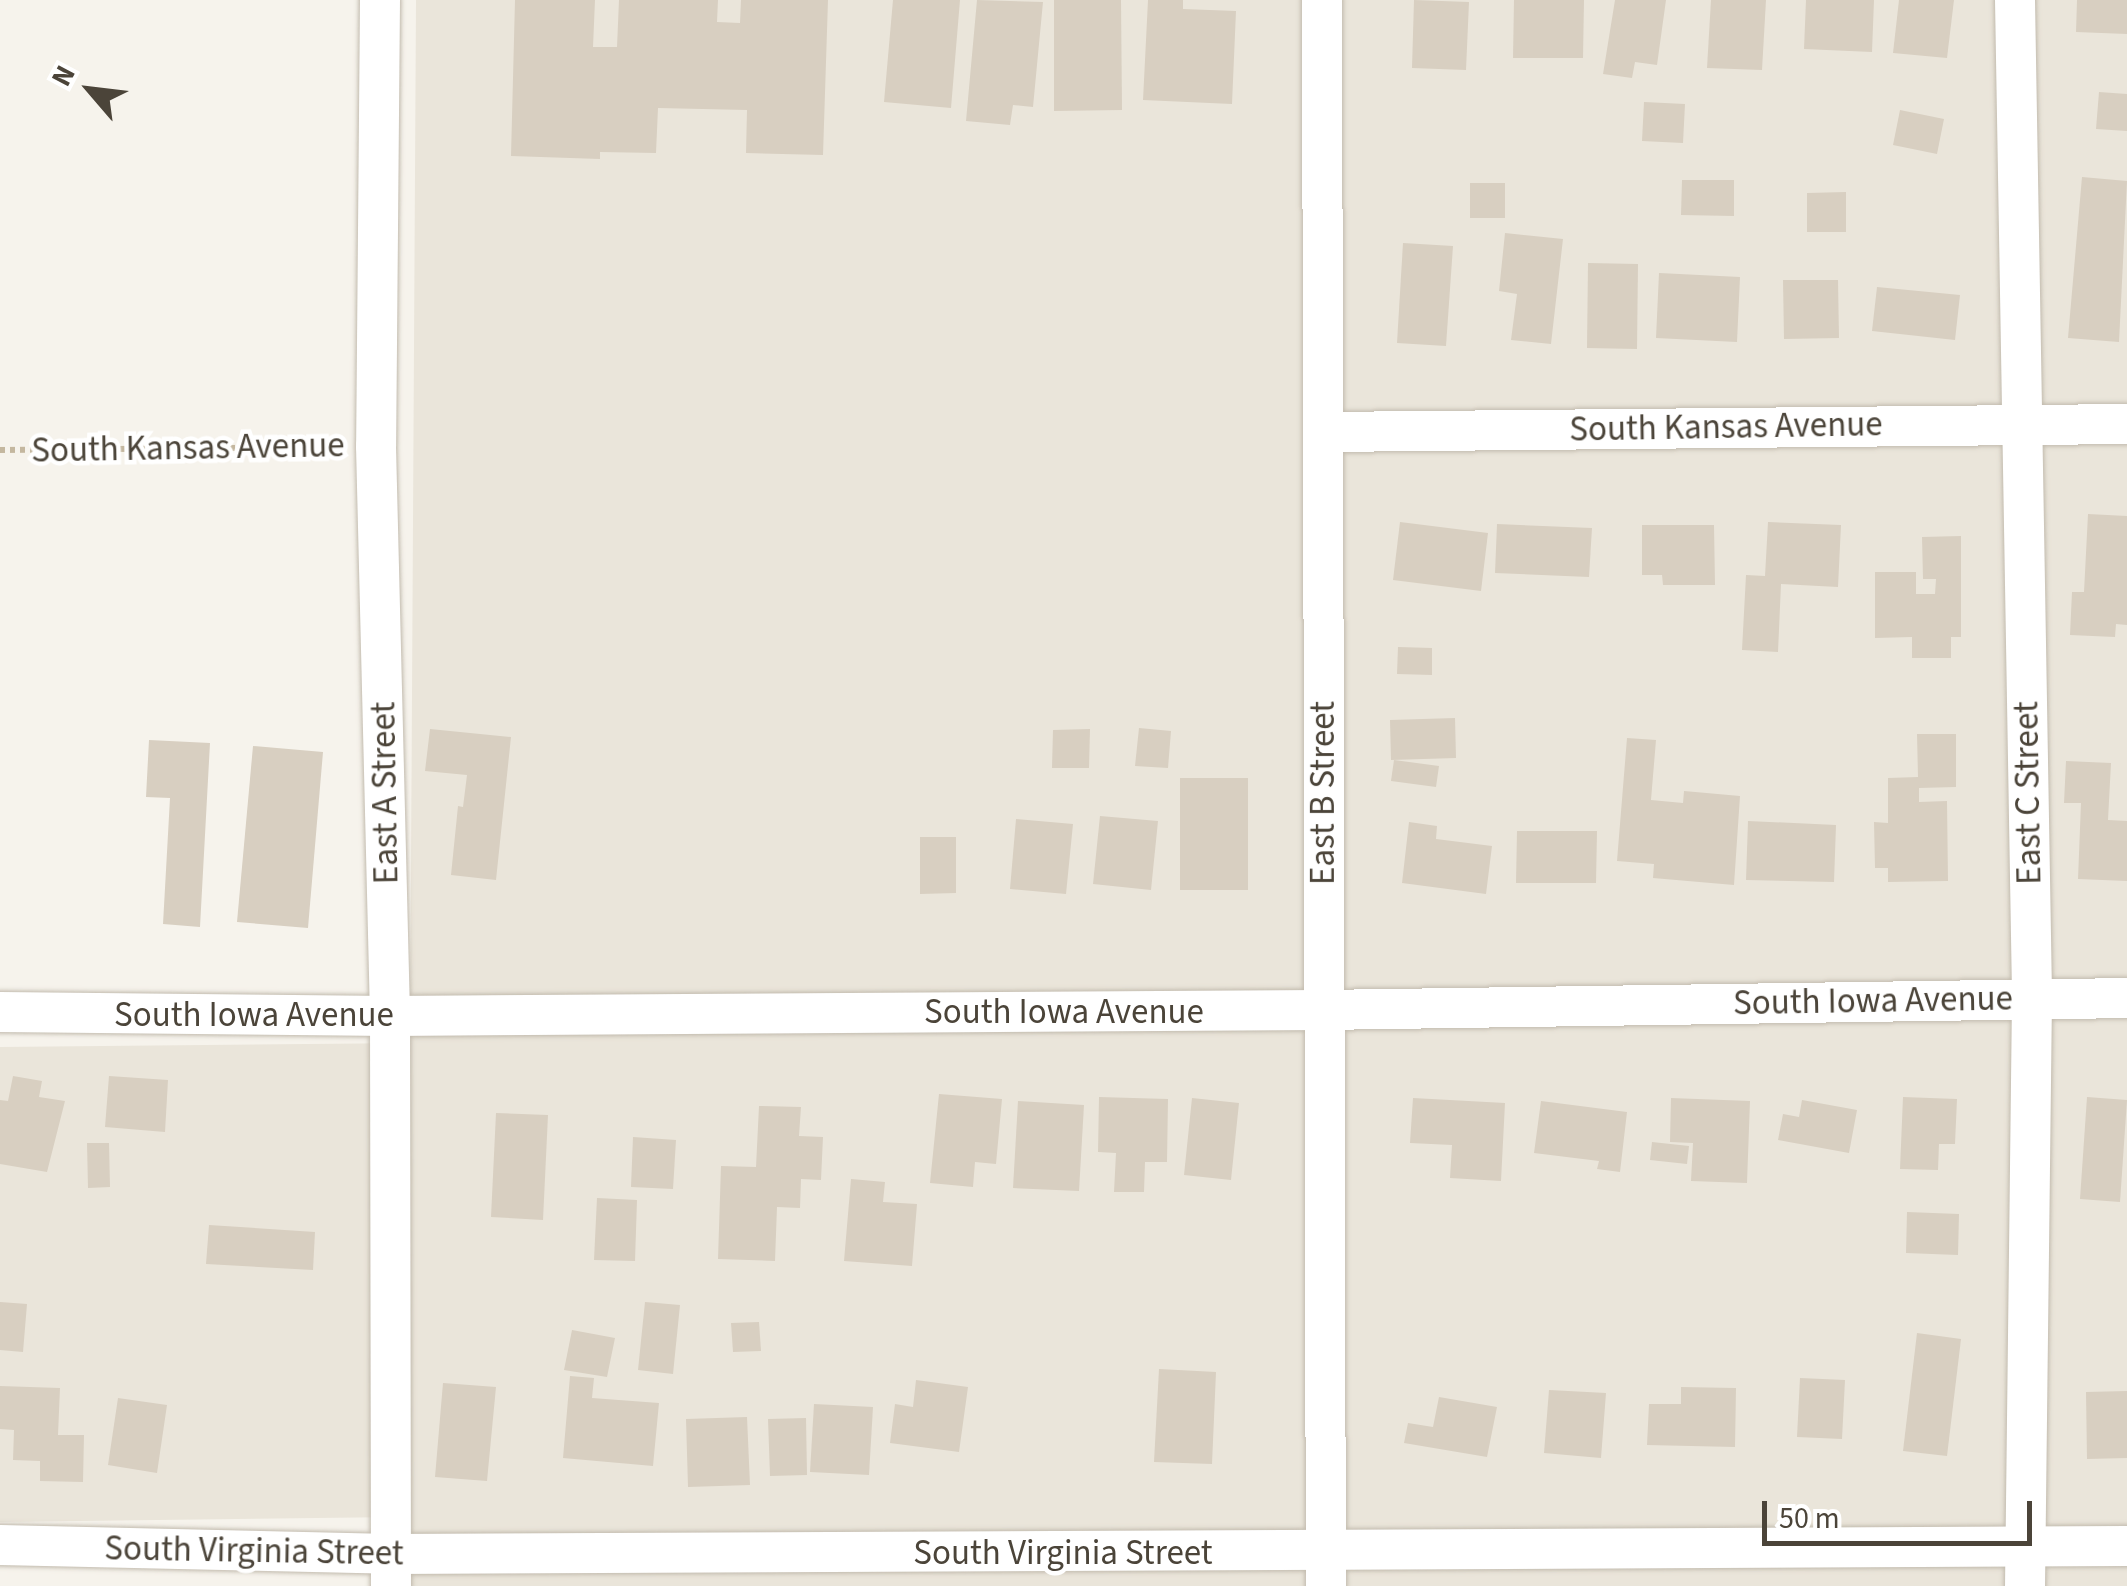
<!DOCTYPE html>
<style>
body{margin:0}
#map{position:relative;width:2127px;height:1586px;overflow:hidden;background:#f6f3ec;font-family:"Source Sans 3",sans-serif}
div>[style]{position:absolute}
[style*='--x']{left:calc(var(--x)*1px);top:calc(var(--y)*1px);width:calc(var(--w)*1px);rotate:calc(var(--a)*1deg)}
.residential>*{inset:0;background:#eae5da}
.building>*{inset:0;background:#d8cfc1}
.path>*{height:6px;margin-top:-3px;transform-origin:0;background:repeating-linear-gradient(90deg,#c4b79f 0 5px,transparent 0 10px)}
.roads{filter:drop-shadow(0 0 2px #c2bbae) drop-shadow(0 0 2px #c2bbae)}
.minor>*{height:40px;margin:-20px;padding:0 20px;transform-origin:20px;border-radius:20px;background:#fff}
span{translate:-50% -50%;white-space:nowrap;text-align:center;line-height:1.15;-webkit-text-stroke:9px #fff;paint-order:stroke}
.street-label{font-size:35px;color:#4b4439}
.north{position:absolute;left:40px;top:40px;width:100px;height:100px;-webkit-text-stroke:8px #fff;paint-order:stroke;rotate:298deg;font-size:28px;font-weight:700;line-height:40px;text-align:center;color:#4b4439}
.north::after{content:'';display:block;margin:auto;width:35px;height:45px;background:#4b4439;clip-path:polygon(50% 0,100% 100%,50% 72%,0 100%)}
.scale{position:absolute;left:1762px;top:1501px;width:270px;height:45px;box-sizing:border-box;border:5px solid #4b4439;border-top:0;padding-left:12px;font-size:30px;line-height:35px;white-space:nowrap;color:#4b4439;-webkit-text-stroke:8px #fff;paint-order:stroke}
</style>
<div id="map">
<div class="residential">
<i style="clip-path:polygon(416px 0,2127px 0,2127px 1586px,401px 1586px,399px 1517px,0 1522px,0 1047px,410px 1043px)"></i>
</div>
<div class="building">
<i style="clip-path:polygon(515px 0,595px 0,593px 47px,617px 47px,619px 0,718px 0,717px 22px,740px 23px,741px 0,828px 0,823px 155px,746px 153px,747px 110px,658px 108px,656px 153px,600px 152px,600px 159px,511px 156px)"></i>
<i style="clip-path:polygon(893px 0,960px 0,951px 108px,884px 102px)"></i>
<i style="clip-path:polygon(977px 0,1043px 2px,1033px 107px,1013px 105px,1010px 125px,966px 121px)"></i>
<i style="clip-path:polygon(1054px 0,1121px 0,1122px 110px,1054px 111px)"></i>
<i style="clip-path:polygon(1148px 0,1183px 0,1183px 9px,1236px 11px,1232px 104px,1143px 100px)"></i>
<i style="clip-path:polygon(1414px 0,1469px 2px,1466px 70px,1412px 68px)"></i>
<i style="clip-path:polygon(1514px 0,1584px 0,1583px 58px,1513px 58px)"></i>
<i style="clip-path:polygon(1615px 0,1666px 0,1657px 65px,1635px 62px,1632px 78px,1603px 74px)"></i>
<i style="clip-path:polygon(1711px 0,1766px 0,1762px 70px,1707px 68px)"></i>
<i style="clip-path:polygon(1806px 0,1874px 0,1872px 52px,1804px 49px)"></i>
<i style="clip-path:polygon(1899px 0,1954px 0,1947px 58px,1893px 53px)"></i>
<i style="clip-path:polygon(2077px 0,2127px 0,2127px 34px,2076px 32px)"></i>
<i style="clip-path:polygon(2099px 92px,2127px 94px,2127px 131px,2096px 129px)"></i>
<i style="clip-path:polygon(1644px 102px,1685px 104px,1683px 143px,1642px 141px)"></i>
<i style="clip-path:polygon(1900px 110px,1944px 119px,1937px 154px,1893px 145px)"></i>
<i style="clip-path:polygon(2082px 177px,2127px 181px,2119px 342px,2068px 338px)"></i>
<i style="clip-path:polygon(1682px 180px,1734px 180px,1734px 216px,1681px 215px)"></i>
<i style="clip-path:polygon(1470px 183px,1505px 183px,1505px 218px,1470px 218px)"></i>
<i style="clip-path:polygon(1846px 192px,1846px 232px,1807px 232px,1807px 193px)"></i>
<i style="clip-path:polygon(1505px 233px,1563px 239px,1551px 344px,1511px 340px,1517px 294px,1499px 291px)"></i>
<i style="clip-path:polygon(1403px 243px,1453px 246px,1446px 346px,1397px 343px)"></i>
<i style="clip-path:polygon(1588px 263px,1638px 264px,1637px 349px,1587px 348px)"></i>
<i style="clip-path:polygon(1659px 273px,1740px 277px,1737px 342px,1656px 338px)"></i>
<i style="clip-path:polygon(1783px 280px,1838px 280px,1839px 338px,1784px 339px)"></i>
<i style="clip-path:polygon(1877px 287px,1960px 295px,1955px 340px,1872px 331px)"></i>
<i style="clip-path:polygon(2088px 514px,2127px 516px,2127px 625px,2116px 624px,2115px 637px,2070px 635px,2072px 592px,2084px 592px)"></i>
<i style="clip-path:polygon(1400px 522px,1488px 533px,1481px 591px,1393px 580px)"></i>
<i style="clip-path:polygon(1768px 522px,1841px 525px,1838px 587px,1781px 584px,1778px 652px,1742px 650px,1746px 575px,1765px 576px)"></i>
<i style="clip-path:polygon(1497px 524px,1592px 528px,1589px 577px,1495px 573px)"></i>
<i style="clip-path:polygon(1642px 525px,1714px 525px,1715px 585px,1663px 585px,1662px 575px,1642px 575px)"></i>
<i style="clip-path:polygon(1961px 536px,1961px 637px,1951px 637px,1951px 658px,1912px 658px,1912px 637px,1875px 638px,1875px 572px,1916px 572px,1916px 594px,1935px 594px,1936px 579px,1923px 579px,1922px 537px)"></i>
<i style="clip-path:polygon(1398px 647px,1432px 648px,1432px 675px,1397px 674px)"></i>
<i style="clip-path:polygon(1455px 718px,1456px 758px,1391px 760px,1390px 720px)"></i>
<i style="clip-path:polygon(1139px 728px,1171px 731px,1168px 768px,1135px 766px)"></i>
<i style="clip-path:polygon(430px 729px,511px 737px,496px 880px,451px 875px,458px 806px,463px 807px,467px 775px,425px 771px)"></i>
<i style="clip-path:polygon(1090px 729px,1089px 768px,1052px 768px,1053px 730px)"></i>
<i style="clip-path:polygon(1917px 734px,1956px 734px,1956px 787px,1919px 788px,1919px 802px,1947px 801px,1948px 881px,1888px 882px,1888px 868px,1875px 868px,1874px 822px,1888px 823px,1888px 778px,1918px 777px)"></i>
<i style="clip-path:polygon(1627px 738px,1656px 740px,1651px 800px,1683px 803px,1684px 791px,1740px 796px,1734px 885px,1653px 878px,1654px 864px,1617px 861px)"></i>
<i style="clip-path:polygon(149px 740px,210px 743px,200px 927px,163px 924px,170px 798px,146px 797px)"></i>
<i style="clip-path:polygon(253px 746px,323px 752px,308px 928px,237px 922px)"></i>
<i style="clip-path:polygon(1394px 760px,1439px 766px,1436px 787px,1391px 781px)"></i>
<i style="clip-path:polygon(2066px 761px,2111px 763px,2108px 820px,2127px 821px,2127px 881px,2078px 879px,2081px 803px,2064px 803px)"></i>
<i style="clip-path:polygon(1180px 778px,1248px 778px,1248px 890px,1180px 890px)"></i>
<i style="clip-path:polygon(1100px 816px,1158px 821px,1151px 890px,1093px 884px)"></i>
<i style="clip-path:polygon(1016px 819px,1073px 824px,1066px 894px,1010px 889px)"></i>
<i style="clip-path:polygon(1748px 821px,1836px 825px,1834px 882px,1746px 880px)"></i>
<i style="clip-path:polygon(1409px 822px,1437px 826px,1436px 839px,1492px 846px,1486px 894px,1402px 883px)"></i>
<i style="clip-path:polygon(1517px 831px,1597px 831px,1596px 883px,1516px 883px)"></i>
<i style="clip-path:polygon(920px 837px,956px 837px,956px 893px,920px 894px)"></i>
<i style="clip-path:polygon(13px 1076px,42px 1081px,39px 1097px,65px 1101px,47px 1172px,0 1164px,0 1100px,8px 1101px)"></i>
<i style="clip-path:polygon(109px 1076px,168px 1080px,165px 1132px,105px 1127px)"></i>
<i style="clip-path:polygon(939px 1094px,1002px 1099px,996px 1164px,975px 1162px,973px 1187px,930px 1183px)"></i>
<i style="clip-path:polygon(1099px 1097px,1168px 1099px,1167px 1162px,1145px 1162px,1144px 1192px,1114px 1192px,1116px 1153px,1098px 1152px)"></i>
<i style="clip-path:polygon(1903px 1097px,1957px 1099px,1955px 1144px,1939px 1144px,1938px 1170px,1900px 1169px)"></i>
<i style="clip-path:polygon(2087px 1097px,2127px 1100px,2120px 1202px,2080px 1199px)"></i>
<i style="clip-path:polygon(1192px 1098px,1239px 1103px,1231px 1180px,1184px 1175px)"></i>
<i style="clip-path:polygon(1413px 1098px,1505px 1103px,1501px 1181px,1450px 1178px,1452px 1145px,1410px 1143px)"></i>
<i style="clip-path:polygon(1671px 1098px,1750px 1101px,1747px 1183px,1691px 1181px,1693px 1143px,1670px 1142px)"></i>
<i style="clip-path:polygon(1802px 1100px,1857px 1110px,1849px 1153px,1778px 1140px,1783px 1114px,1799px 1117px)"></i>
<i style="clip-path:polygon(1018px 1101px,1084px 1105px,1079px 1191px,1013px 1188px)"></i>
<i style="clip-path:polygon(1541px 1101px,1627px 1112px,1620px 1172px,1597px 1169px,1599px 1161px,1534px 1153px)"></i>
<i style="clip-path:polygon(759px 1106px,801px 1107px,799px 1136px,823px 1137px,821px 1180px,801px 1179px,800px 1208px,777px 1207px,775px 1261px,718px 1259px,721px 1166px,756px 1167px)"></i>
<i style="clip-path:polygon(496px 1113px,548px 1115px,543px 1220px,491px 1217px)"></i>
<i style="clip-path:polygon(633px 1137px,676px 1140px,673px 1189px,631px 1187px)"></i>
<i style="clip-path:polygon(1652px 1142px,1689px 1146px,1687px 1164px,1650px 1160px)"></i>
<i style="clip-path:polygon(87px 1143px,109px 1143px,110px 1187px,88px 1188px)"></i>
<i style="clip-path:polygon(851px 1179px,885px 1182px,883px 1202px,917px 1204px,912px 1266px,844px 1261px)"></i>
<i style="clip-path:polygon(597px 1198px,637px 1200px,635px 1261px,594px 1260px)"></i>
<i style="clip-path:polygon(1907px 1212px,1959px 1214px,1958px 1255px,1906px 1253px)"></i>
<i style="clip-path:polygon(209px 1225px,315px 1232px,313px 1270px,206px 1264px)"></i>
<i style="clip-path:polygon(0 1302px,27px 1304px,23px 1352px,0 1350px)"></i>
<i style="clip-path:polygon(645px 1302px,680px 1305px,673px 1374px,638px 1370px)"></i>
<i style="clip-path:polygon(759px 1322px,761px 1351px,733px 1352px,731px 1323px)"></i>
<i style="clip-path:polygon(572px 1330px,615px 1338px,607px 1377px,564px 1370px)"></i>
<i style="clip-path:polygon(1917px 1333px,1961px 1339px,1947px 1456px,1903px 1451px)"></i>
<i style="clip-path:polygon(1159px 1369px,1216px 1372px,1212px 1464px,1154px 1462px)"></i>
<i style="clip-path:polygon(570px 1376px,594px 1378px,592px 1398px,659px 1403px,653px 1466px,563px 1458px)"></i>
<i style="clip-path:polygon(1800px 1378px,1845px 1380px,1842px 1439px,1797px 1437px)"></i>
<i style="clip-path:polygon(916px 1380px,968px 1387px,959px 1452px,890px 1443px,895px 1404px,913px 1407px)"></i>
<i style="clip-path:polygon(443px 1383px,496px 1387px,487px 1481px,435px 1477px)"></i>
<i style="clip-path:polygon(0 1386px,60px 1388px,58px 1435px,84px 1435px,83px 1482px,40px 1481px,40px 1461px,13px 1460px,14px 1430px,0 1429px)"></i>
<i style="clip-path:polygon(1681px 1387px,1736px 1388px,1735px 1447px,1647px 1445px,1649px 1404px,1681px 1404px)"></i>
<i style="clip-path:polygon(1549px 1390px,1606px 1393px,1601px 1458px,1544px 1453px)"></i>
<i style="clip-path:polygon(2127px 1391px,2127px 1458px,2087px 1459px,2086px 1392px)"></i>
<i style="clip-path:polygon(1439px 1397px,1497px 1407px,1487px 1457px,1404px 1443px,1408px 1423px,1433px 1427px)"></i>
<i style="clip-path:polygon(118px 1398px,167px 1405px,157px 1473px,108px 1465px)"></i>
<i style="clip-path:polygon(814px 1404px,873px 1407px,869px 1475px,810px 1472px)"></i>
<i style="clip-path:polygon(747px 1417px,750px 1485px,688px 1487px,686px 1419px)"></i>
<i style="clip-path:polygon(806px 1418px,807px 1475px,770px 1476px,768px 1419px)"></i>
</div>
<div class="path">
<i style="--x:0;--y:450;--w:340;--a:-0.5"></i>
</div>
<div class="roads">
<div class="minor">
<i style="--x:380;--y:0;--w:446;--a:90.5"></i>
<i style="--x:376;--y:446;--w:570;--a:88.59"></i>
<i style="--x:390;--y:1016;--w:570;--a:89.9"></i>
<i style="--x:1322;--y:0;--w:1586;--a:89.86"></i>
<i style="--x:2015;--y:0;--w:998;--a:89.02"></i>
<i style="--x:2032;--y:998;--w:588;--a:90.68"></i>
<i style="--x:1325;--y:432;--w:802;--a:-0.57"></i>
<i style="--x:0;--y:1012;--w:390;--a:0.6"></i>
<i style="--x:390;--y:1016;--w:931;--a:-0.37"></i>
<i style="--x:1321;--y:1010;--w:806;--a:-0.85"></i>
<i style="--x:0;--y:1545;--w:391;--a:1.3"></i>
<i style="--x:391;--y:1554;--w:1736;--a:-0.26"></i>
</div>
</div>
<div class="street-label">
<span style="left:1726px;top:427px;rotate:-1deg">South Kansas Avenue</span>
<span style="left:188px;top:448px;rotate:-1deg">South Kansas Avenue</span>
<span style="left:385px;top:793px;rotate:-91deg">East A Street</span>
<span style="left:1323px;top:793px;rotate:-90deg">East B Street</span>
<span style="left:2028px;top:793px;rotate:-91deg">East C Street</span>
<span style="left:1873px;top:1001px;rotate:-1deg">South Iowa Avenue</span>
<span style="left:1064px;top:1012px">South Iowa Avenue</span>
<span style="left:254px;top:1015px">South Iowa Avenue</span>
<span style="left:254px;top:1551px;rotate:1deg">South Virginia Street</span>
<span style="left:1063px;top:1553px">South Virginia Street</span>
</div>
<div class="north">N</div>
<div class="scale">50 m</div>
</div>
